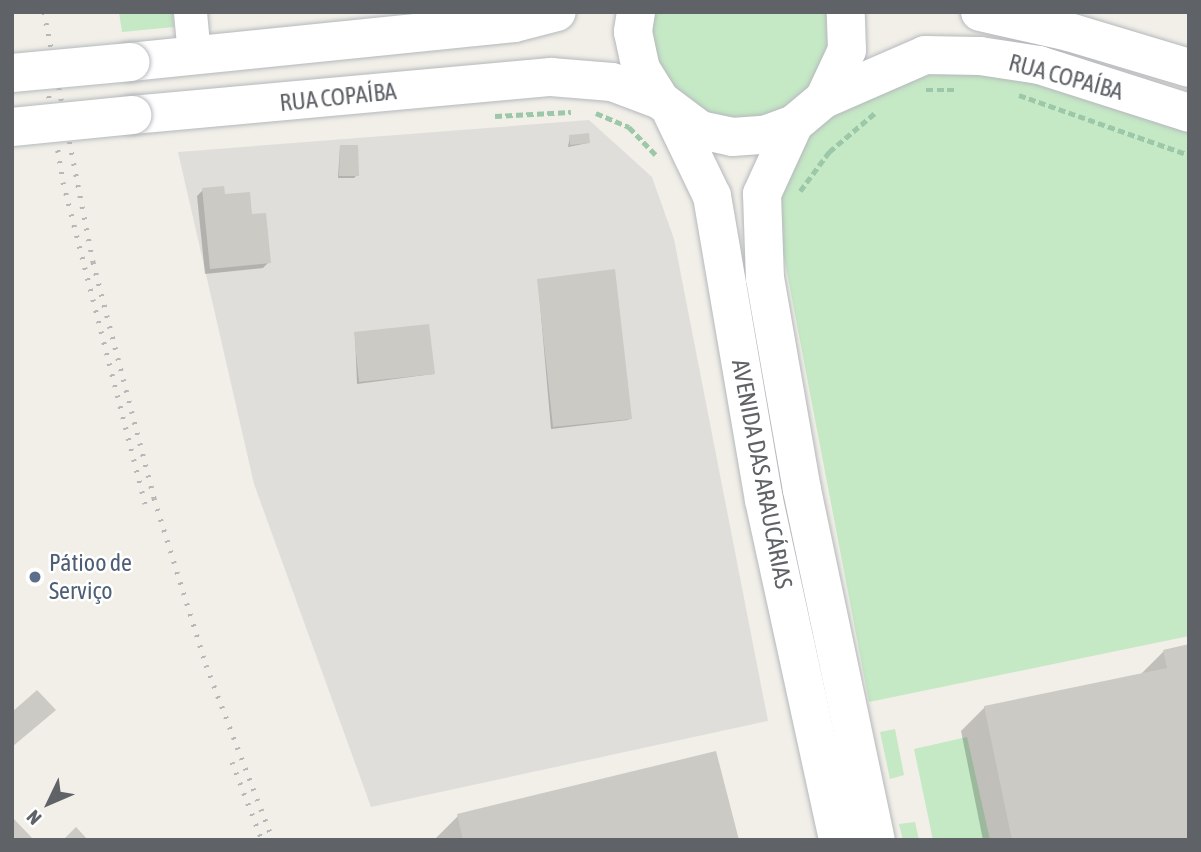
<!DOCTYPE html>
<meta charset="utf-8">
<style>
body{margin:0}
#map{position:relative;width:1201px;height:852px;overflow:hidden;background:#f1efe8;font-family:"Asap Condensed",sans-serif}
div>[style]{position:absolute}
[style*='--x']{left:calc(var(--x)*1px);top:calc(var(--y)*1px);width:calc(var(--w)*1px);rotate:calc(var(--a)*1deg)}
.industrial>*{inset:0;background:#e0deda}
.green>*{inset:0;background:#c5e8c5}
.shadow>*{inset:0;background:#0003}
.building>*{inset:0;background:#cccac5}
.path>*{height:4.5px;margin-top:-2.25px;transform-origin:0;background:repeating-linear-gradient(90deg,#9cc7a9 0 7px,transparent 0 10.5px)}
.roads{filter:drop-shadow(0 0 2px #b5b8bc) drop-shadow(0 0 2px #b5b8bc)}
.tertiary>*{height:33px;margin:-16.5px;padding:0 16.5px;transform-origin:16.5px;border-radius:16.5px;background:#fff}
.secondary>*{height:38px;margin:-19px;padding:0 19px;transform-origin:19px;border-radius:19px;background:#fff}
.rail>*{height:5px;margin-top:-2.5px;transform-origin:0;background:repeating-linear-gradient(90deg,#b6b7b8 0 2px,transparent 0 11px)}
.bridges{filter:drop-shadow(0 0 2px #b6babf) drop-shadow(0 0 2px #b6babf)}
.secondary-bridge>*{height:38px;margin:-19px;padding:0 19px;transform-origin:19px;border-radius:19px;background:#fff}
.dots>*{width:19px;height:19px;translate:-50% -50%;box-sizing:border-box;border:4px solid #fff;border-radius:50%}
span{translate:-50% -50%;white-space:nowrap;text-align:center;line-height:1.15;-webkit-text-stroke:5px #fff;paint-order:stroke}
.street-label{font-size:24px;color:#5f6368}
.service-label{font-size:24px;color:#4e5e75}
.left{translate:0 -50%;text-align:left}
.frame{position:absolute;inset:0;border:14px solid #5f6368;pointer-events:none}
.north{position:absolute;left:14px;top:768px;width:70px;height:70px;-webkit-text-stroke:5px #fff;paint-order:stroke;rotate:226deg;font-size:19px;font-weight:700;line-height:28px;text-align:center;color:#5f6368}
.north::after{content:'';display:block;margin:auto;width:24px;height:32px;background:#5f6368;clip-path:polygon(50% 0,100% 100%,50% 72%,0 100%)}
</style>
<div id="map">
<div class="industrial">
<i style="clip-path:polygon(589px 120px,652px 177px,674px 239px,768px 721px,371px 807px,254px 484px,178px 152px)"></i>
</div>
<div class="green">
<i style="clip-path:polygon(119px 12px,173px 12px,174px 27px,122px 32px)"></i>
<i style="clip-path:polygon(644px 12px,837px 12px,836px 56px,780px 120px,722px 126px,671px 98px)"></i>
<i style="clip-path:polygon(964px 70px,1048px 80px,1189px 127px,1189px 636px,869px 702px,776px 215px,788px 168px,805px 139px,845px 106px,900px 79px)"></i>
<i style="clip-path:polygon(895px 729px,904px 775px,890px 779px,880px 732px)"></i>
<i style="clip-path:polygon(967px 737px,990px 840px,933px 840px,914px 749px)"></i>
<i style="clip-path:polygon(915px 822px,919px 840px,903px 840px,899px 824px)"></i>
</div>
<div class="shadow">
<i style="clip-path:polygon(570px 136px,588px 143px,568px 147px)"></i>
<i style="clip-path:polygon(340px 147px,357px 175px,354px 178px,338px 178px)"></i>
<i style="clip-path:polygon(203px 190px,223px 196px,250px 216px,269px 262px,263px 268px,205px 274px,197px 196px)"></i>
<i style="clip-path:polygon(538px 281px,630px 418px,628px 420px,551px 429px)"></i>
<i style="clip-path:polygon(355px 334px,433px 374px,357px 384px)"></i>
<i style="clip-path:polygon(1189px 646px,1189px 840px,983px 840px,961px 731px,985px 707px,1140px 675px,1164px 651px)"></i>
<i style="clip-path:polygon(458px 816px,736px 840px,434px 840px)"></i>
</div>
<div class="building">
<i style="clip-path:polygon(589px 133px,590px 143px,570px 145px,569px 135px)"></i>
<i style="clip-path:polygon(340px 145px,358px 145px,359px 176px,339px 176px)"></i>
<i style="clip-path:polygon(224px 186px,225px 194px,250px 192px,252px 214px,266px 213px,271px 263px,210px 269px,202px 188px)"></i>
<i style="clip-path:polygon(615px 269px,632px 419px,553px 427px,537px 279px)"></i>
<i style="clip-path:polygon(429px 324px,435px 374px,359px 382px,354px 332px)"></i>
<i style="clip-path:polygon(1189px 644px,1189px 840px,1012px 840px,984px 706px,1167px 668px,1163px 650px)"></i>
<i style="clip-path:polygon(37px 690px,56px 710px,12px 747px,12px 712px)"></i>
<i style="clip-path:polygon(716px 751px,739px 840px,463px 840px,457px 814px)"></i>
<i style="clip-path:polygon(12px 817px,34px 840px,12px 840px)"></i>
<i style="clip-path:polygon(76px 827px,88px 840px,63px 840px)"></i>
</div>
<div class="path">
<i style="--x:926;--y:90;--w:29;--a:0"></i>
<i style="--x:1019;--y:95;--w:180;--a:19.4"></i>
<i style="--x:596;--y:113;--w:36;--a:23"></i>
<i style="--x:629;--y:127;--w:40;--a:46"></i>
<i style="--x:495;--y:116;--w:76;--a:-3"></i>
<i style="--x:800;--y:191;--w:49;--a:-53.4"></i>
<i style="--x:829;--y:152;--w:62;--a:-40.4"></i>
</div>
<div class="roads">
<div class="tertiary">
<i style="--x:190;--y:12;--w:43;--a:84.7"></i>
</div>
<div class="secondary">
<i style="--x:636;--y:12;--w:20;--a:99"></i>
<i style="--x:633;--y:32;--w:38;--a:78"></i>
<i style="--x:641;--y:69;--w:36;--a:58"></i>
<i style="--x:660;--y:100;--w:50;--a:36.9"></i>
<i style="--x:700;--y:130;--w:33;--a:12"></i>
<i style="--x:732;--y:137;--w:32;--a:-4"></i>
<i style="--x:764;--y:135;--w:32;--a:-20"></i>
<i style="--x:794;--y:124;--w:39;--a:-40"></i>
<i style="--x:824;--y:99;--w:54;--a:-64.9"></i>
<i style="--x:847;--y:50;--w:38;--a:-92"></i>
<i style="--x:980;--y:12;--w:91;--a:12.7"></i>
<i style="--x:1069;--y:32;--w:125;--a:16.7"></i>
<i style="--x:130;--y:62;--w:386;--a:-5.8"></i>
<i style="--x:514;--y:23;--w:44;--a:-14.3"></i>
<i style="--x:824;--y:99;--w:110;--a:-23.5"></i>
<i style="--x:925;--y:55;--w:55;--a:1"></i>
<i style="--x:980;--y:56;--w:60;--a:8.7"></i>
<i style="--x:1039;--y:65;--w:157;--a:17.7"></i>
<i style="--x:672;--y:113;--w:92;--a:64.3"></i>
<i style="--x:712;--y:196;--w:308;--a:80.3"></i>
<i style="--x:764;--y:500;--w:348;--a:77.7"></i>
<i style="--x:132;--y:115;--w:421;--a:-5.2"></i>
<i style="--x:551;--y:77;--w:61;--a:4.7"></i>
<i style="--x:612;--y:82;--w:51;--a:20.6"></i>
<i style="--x:794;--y:124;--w:77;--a:114.6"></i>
<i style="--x:762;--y:194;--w:84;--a:88"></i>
<i style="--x:765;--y:278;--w:215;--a:80.1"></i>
<i style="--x:802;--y:490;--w:358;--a:78.1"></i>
</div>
</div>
<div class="rail">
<i style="--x:44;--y:12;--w:255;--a:78.9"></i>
<i style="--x:93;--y:262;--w:244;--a:75.5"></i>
<i style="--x:154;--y:498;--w:175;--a:72.7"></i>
<i style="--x:206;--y:665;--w:187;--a:69.1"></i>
<i style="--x:45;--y:74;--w:109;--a:80.5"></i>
<i style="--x:63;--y:182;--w:332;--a:75.7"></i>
<i style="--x:232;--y:762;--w:84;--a:69"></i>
</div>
<div class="bridges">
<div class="secondary-bridge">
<i style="--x:12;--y:73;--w:119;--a:-5.3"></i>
<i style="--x:12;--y:127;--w:121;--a:-5.7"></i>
</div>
</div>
<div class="dots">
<i style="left:35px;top:577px;background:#5c6f8a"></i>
</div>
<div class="street-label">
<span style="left:1066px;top:77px;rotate:15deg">RUA COPAÍBA</span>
<span style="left:338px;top:97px;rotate:-6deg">RUA COPAÍBA</span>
<span style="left:762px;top:474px;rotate:79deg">AVENIDA DAS ARAUCÁRIAS</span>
</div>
<div class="service-label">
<span class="left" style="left:49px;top:577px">Pátioo de<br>Serviço</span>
</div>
<div class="frame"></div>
<div class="north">N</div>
</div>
